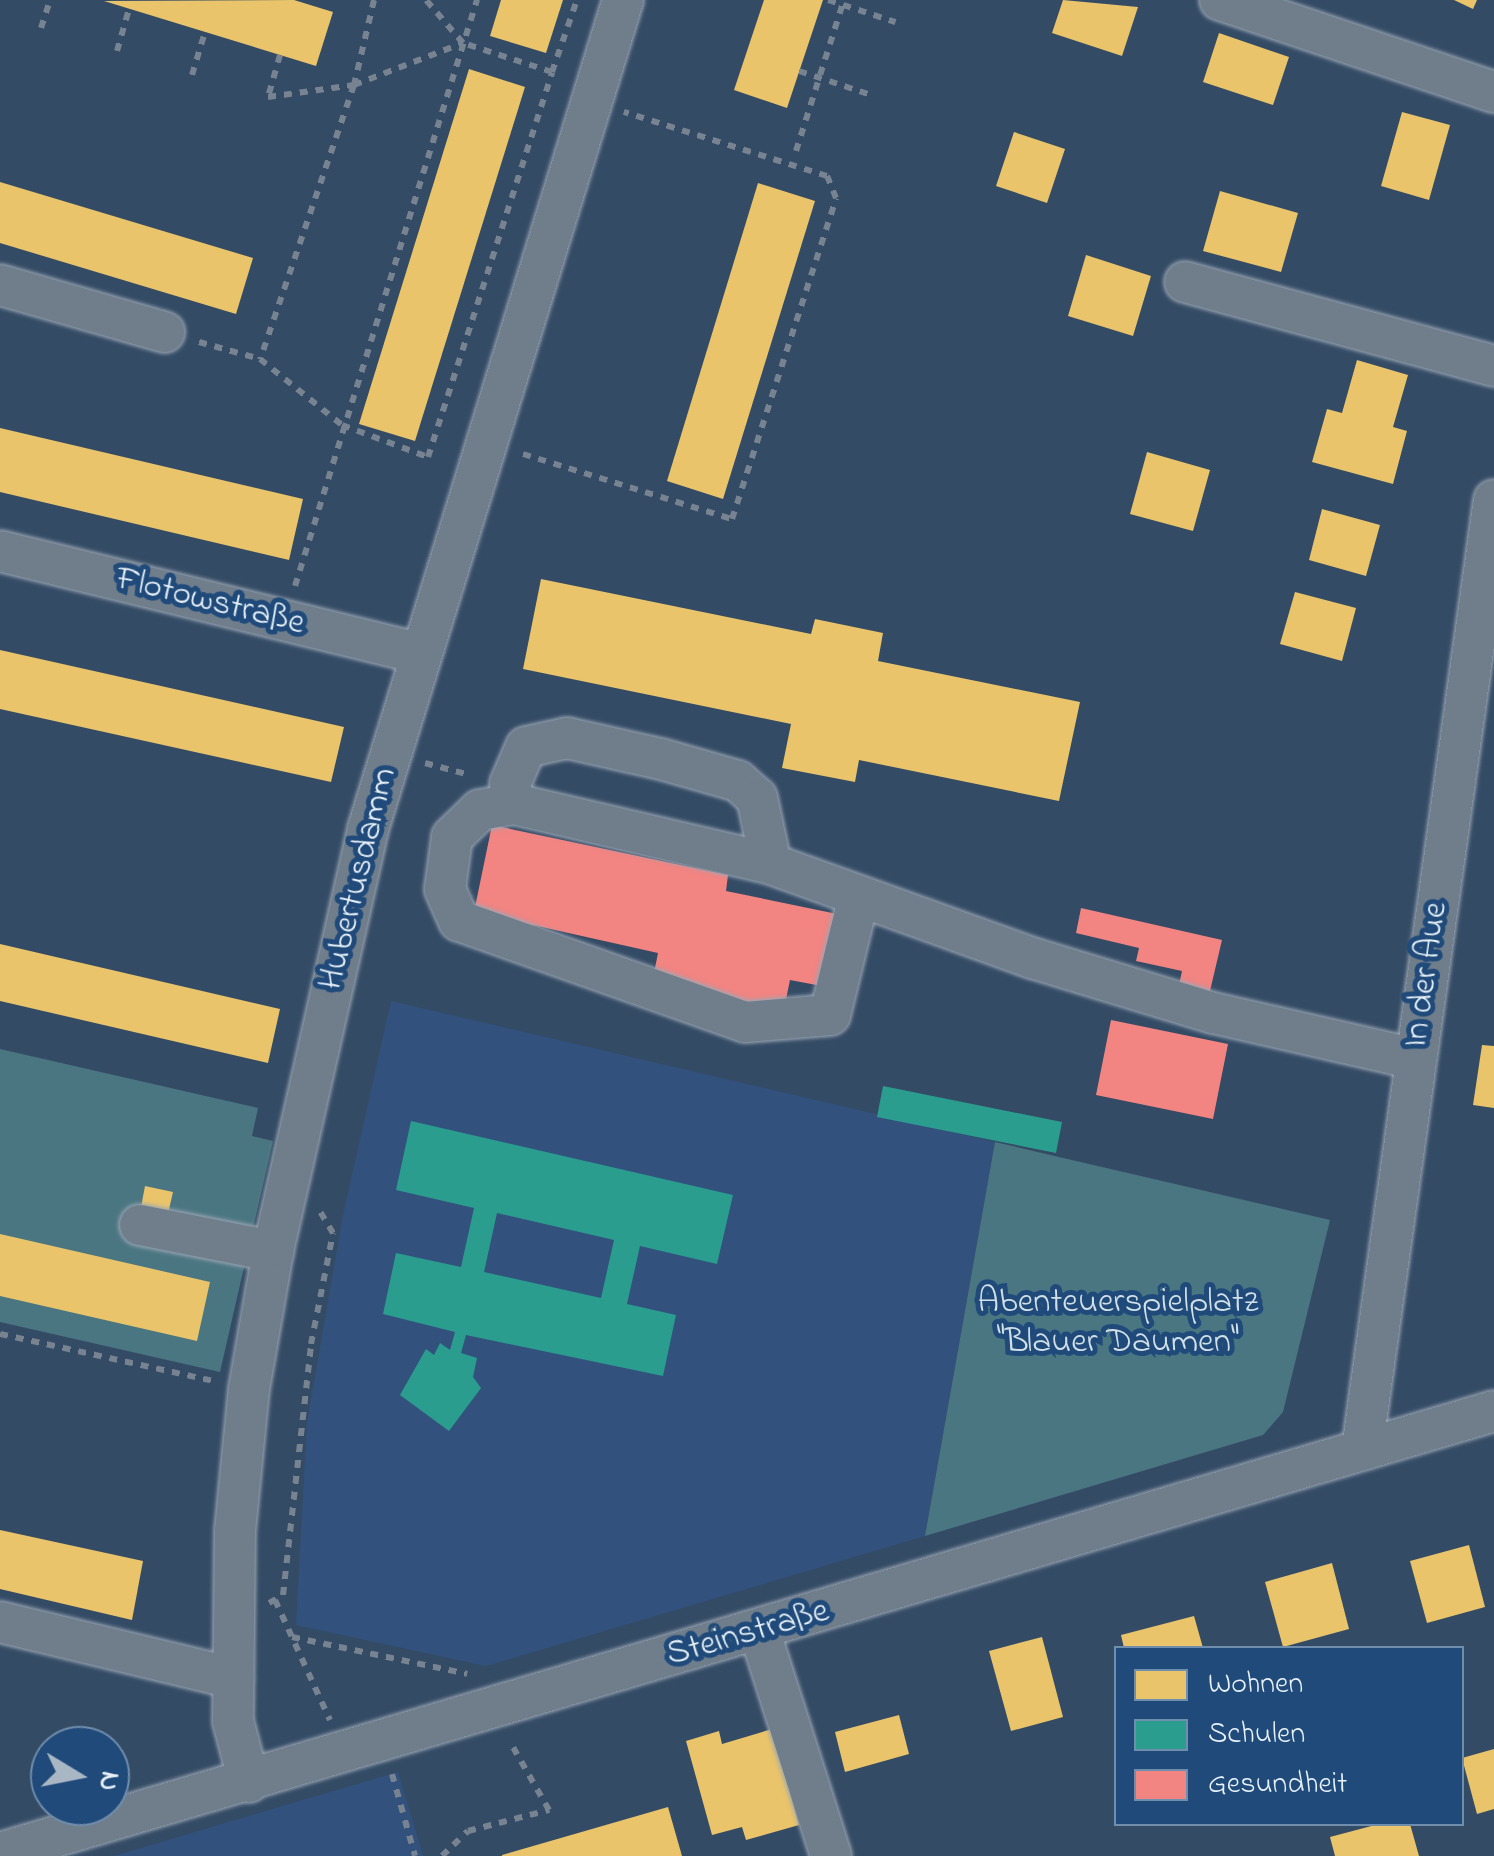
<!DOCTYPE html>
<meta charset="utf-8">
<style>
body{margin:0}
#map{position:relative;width:1494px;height:1856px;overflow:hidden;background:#344b65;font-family:"Indie Flower",sans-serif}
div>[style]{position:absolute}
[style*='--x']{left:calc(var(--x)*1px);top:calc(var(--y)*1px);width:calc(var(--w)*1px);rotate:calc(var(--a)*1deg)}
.built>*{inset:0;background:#32527d}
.green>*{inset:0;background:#4a7682}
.homes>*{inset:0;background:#e9c46a}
.schools>*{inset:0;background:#2a9d8f}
.health>*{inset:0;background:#f28482}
.path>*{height:6px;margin-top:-3px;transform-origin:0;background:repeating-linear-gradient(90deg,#778390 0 8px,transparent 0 16px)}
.roads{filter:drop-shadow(0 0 2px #9aa6b3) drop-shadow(0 0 2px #9aa6b3)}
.minor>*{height:40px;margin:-20px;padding:0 20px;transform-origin:20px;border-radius:20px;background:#707e8c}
span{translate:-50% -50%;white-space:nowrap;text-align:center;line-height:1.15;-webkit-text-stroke:10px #1f4a7a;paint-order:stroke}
.street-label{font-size:35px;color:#e8f1f8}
.park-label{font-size:35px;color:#d1e0e7}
.legend{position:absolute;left:1114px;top:1646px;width:350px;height:180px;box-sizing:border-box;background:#1f4a7a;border:2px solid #6f8dac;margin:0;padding:12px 18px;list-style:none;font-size:30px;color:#e8f1f8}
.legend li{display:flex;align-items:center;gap:20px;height:50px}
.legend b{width:50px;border:2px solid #6f8dac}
.north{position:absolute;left:30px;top:1726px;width:100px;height:100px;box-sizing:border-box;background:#1f4a7a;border:2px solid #6f8dac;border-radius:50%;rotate:100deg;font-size:28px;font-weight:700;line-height:40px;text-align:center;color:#e8f1f8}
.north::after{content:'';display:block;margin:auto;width:35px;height:45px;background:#a9b7c5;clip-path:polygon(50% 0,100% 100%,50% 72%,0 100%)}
</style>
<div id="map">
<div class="built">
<i style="clip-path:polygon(391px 1001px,995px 1142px,925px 1536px,486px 1666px,296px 1625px,307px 1423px,343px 1215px)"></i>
<i style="clip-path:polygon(398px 1772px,423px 1856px,114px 1856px)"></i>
</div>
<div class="green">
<i style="clip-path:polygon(0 1049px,258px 1108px,252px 1136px,273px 1141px,220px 1372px,0 1322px)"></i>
<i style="clip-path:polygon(995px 1142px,1330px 1220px,1283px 1412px,1263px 1435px,925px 1536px)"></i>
</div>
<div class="homes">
<i style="clip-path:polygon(294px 0,333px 12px,316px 66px,104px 1px)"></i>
<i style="clip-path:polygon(501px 0,563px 0,546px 53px,490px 36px)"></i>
<i style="clip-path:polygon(764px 0,823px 0,787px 108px,734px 90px)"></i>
<i style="clip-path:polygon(1063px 0,1138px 7px,1122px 56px,1052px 33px)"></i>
<i style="clip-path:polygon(1454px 0,1477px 0,1473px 9px)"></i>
<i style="clip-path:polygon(1219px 33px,1289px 57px,1273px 105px,1203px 82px)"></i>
<i style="clip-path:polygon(469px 69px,525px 87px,415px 441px,359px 424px)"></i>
<i style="clip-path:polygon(1402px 112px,1450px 125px,1429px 200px,1381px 186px)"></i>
<i style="clip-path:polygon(1014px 132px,1065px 149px,1047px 203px,996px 186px)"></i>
<i style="clip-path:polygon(0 182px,253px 258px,236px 314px,0 243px)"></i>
<i style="clip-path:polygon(758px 183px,815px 201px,723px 499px,667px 481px)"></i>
<i style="clip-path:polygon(1220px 191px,1298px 213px,1281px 272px,1203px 251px)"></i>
<i style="clip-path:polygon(1086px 255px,1151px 276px,1133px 336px,1068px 316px)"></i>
<i style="clip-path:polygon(1357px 360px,1408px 375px,1393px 427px,1407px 431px,1393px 484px,1312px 462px,1327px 409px,1342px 413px)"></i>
<i style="clip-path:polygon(0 428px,303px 499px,289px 560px,0 492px)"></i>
<i style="clip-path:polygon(1147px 452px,1210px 470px,1193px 531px,1130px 514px)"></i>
<i style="clip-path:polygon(1322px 509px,1380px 525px,1366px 576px,1309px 560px)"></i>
<i style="clip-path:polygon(541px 579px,811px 634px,815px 619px,883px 633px,878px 661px,1080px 702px,1059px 801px,859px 760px,855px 782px,782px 768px,791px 724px,523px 669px)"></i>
<i style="clip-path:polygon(1295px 592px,1356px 608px,1342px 661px,1280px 644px)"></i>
<i style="clip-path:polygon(0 650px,344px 727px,331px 782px,0 709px)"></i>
<i style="clip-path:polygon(0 944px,280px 1009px,268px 1063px,0 1001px)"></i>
<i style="clip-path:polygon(1482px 1045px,1494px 1046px,1494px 1108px,1473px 1105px)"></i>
<i style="clip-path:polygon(145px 1186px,173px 1192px,167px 1218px,140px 1213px)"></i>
<i style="clip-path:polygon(0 1234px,210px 1282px,197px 1341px,0 1296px)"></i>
<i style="clip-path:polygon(0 1530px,143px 1561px,132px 1620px,0 1589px)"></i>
<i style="clip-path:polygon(1469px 1545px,1485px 1607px,1427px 1623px,1410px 1561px)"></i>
<i style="clip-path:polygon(1332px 1563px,1349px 1629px,1283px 1647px,1265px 1582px)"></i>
<i style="clip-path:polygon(1194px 1616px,1203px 1648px,1124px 1648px,1121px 1635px)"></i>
<i style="clip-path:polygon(1042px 1637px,1063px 1717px,1011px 1731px,989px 1651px)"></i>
<i style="clip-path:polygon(899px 1715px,909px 1754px,845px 1772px,835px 1732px)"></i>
<i style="clip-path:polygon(772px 1729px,799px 1825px,746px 1840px,742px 1827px,712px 1835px,686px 1741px,719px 1731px,722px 1744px)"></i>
<i style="clip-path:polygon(1494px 1749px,1494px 1809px,1477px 1814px,1462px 1758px)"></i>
<i style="clip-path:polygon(668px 1807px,682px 1856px,502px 1856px,502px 1855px)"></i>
<i style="clip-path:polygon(1379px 1824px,1410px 1824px,1419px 1856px,1335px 1856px,1330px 1837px)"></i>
</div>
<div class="schools">
<i style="clip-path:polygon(883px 1086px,1062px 1122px,1056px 1153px,877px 1117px)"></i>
<i style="clip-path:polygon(evenodd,411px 1121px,733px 1195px,717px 1264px,640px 1246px,627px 1304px,676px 1315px,663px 1376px,466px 1335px,461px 1353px,477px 1358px,473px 1377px,481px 1388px,449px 1431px,400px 1395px,426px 1349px,434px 1355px,440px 1343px,450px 1350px,455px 1332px,383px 1314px,396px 1253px,461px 1267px,474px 1208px,396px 1190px,411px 1121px,497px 1213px,614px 1240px,601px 1298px,484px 1272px,497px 1213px)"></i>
</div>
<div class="health">
<i style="clip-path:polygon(492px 825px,728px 875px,726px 891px,842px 915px,827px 987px,790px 980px,784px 1009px,652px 983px,658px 953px,474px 912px)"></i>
<i style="clip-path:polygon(1081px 908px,1222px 940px,1210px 991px,1179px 985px,1182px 971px,1136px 961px,1139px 948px,1076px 933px)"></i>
<i style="clip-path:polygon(1111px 1020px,1228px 1044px,1213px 1119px,1096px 1095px)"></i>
</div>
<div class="path">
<i style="--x:374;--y:0;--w:87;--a:103.2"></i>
<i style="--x:354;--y:85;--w:290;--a:108.9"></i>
<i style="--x:260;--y:359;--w:105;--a:38.8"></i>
<i style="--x:342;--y:425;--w:92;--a:20.4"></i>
<i style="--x:428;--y:457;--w:404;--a:-72.1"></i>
<i style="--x:552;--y:72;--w:94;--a:-162"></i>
<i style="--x:828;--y:0;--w:71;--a:18.2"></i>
<i style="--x:41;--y:28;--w:29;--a:-72"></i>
<i style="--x:117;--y:51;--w:44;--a:-74.1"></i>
<i style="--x:280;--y:55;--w:44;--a:105.9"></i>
<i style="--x:268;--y:97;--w:87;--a:-7.9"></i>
<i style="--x:354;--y:85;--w:117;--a:-21.1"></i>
<i style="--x:463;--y:43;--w:57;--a:-130.7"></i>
<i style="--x:799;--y:71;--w:76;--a:18.4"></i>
<i style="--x:552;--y:72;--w:76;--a:-70.9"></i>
<i style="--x:192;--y:75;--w:45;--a:-73.2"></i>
<i style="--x:796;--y:151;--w:158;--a:-72.4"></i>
<i style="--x:199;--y:342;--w:63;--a:15.6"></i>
<i style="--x:523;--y:454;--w:219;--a:17.3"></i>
<i style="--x:732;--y:519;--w:337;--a:-72"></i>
<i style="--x:836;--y:198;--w:24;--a:-112"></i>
<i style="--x:827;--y:176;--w:213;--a:-162.5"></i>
<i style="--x:295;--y:586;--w:614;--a:-72.75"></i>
<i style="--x:425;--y:763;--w:47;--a:14.9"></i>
<i style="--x:0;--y:1334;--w:218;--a:12.4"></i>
<i style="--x:275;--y:1600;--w:132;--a:65.4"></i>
<i style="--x:269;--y:1603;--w:16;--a:-30"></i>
<i style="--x:283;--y:1595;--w:253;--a:-83.6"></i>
<i style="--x:311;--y:1344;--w:113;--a:-78.8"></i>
<i style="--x:333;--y:1233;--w:26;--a:-121"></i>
<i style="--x:292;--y:1637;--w:179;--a:11.9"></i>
<i style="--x:392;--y:1774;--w:85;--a:74.3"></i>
<i style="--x:442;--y:1856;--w:36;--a:-44"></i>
<i style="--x:468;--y:1831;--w:84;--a:-14.5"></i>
<i style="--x:549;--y:1810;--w:78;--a:-119.8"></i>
</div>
<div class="roads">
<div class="minor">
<i style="--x:1220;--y:0;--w:289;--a:18.6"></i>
<i style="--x:1185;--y:282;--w:320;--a:15.2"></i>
<i style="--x:0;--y:285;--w:171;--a:16"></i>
<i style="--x:0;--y:551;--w:431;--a:13.7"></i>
<i style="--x:514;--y:804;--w:20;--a:-101"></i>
<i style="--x:510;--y:784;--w:40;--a:-66.6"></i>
<i style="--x:526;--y:747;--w:42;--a:-12.4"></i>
<i style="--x:567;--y:738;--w:96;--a:12.6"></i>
<i style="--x:661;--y:759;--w:80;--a:15.9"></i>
<i style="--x:738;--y:781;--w:25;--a:42"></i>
<i style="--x:757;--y:798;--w:67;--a:78"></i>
<i style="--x:859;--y:896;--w:122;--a:103.7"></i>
<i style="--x:830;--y:1015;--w:85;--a:175.3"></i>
<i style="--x:745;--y:1022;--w:303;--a:-160.5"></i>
<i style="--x:459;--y:921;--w:35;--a:-114"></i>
<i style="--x:445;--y:889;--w:52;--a:-82.3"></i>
<i style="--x:452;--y:837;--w:39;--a:-44"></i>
<i style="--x:480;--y:810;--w:35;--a:-10"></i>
<i style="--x:514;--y:804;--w:264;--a:13.1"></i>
<i style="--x:771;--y:864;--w:277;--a:19.8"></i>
<i style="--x:1032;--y:958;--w:189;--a:16.9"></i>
<i style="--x:1213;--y:1013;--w:207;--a:12.8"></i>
<i style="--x:140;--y:1225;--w:136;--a:11.1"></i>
<i style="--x:1362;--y:1450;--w:959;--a:-82.09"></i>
<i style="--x:0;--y:1622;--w:240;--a:13.5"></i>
<i style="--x:759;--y:1630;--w:237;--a:72.3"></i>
<i style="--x:249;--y:1782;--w:63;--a:-104.7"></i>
<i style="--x:233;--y:1721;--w:190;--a:-89.4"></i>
<i style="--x:235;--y:1531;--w:143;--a:-84.4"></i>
<i style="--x:249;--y:1389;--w:140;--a:-80.1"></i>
<i style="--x:273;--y:1251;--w:433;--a:-77.3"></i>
<i style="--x:368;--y:829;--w:867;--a:-72.9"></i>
<i style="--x:0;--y:1853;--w:1558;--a:-16.48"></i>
</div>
</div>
<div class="street-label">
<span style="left:210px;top:602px;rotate:14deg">Flotowstraße</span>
<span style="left:359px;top:879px;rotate:-76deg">Hubertusdamm</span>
<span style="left:1427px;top:975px;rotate:-82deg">In der Aue</span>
<span style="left:748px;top:1634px;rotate:-16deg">Steinstraße</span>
</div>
<div class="park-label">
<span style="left:1118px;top:1323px">Abenteuerspielplatz<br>"Blauer Daumen"</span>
</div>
<ul class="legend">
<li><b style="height:28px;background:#e9c46a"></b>Wohnen</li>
<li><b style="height:28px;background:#2a9d8f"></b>Schulen</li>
<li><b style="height:28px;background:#f28482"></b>Gesundheit</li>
</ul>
<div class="north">N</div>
</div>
